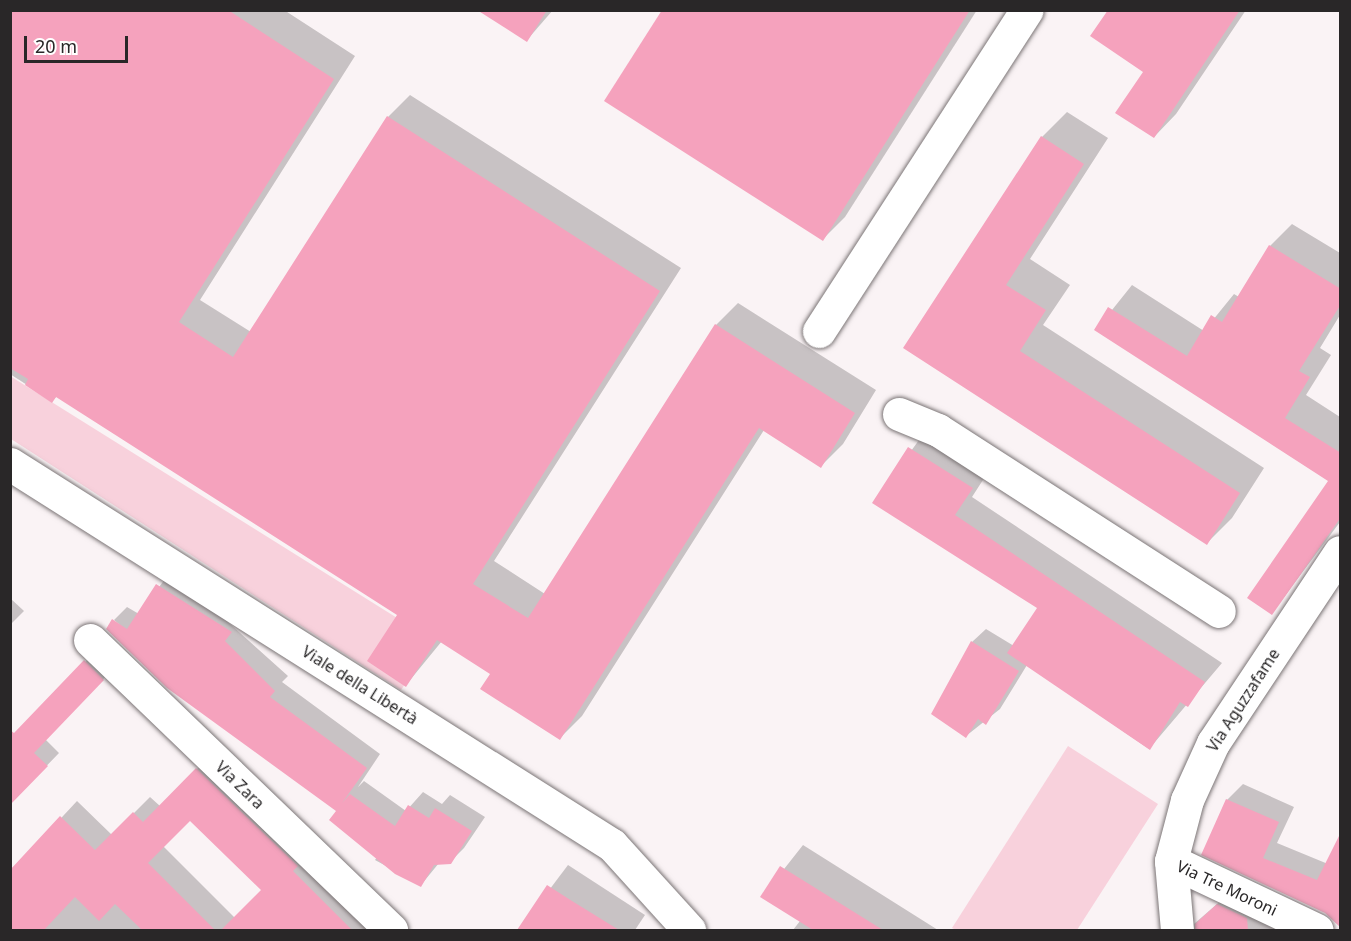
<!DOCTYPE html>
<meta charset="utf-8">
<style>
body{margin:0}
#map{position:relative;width:1351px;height:941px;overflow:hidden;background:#faf3f5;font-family:"Noto Sans",sans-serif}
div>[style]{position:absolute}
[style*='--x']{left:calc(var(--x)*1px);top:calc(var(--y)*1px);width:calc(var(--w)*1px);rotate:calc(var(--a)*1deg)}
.green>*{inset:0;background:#f8d1dc}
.shadow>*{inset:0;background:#0003}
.building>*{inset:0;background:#f5a2bd}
.roads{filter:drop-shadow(0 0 2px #7b7576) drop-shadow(0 0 2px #7b7576)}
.minor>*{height:33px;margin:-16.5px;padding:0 16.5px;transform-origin:16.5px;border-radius:16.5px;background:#fff}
span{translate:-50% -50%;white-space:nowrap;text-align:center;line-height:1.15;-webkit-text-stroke:5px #fff;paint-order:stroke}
.street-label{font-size:16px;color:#292728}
.frame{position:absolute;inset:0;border:12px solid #292728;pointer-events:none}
.scale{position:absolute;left:24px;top:36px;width:104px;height:27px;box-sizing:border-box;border:3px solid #292728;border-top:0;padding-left:8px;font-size:18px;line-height:21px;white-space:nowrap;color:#292728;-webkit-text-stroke:4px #fff;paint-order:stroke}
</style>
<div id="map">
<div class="green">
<i style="clip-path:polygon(10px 376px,434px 641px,401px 690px,11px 439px)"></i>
<i style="clip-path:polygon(1068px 746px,1158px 804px,1077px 930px,956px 930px,952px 928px)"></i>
</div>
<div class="shadow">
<i style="clip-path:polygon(10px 10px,284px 10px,355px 56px,200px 300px,251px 332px,388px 117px,410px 95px,681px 268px,494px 561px,545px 594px,716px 325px,738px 303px,876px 390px,843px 444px,821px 466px,764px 430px,582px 716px,560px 738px,493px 673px,442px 641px,406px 685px,399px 614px,57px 396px,52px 401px,10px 374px)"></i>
<i style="clip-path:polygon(480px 10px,553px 10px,527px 40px)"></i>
<i style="clip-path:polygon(663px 10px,977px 10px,845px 217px,823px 239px)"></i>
<i style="clip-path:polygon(1109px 10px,1246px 10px,1176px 114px,1154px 137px,1145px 72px)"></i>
<i style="clip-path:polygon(1067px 112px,1108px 138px,1030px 259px,1070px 285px,1043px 325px,1264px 468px,1232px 518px,1207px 543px,905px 348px,1042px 137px)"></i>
<i style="clip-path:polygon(1292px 224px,1340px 253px,1340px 315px,1320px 348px,1331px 355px,1306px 395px,1340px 417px,1340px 488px,1096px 330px,1132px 285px,1204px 331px,1234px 294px,1239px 297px,1270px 246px)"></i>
<i style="clip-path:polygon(927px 429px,990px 469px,972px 497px,1222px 663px,1149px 749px,1027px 665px,1000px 709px,966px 736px,972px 642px,986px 629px,1014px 646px,1039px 608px,874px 502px)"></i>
<i style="clip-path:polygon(1340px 506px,1340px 522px,1272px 613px)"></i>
<i style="clip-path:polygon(171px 571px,288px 676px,282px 682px,380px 754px,358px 787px,364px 781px,406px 811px,423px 792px,442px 804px,450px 795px,485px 817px,464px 848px,450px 862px,439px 863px,421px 885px,375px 860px,379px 854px,338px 811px,114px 620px,127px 607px,139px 614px)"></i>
<i style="clip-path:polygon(10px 598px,24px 611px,10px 625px)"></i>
<i style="clip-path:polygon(98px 649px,116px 666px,45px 739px,59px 753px,29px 784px,10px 739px)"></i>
<i style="clip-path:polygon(evenodd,213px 753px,384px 930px,10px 929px,10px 873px,77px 801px,112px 835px,150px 797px,160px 806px,213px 753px,190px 819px,263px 890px,235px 918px,163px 846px,190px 819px)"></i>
<i style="clip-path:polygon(1243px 784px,1294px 807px,1277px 843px,1328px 864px,1340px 918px,1336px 923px,1326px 912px,1203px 854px,1227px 800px)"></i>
<i style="clip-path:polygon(803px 845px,938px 930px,793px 930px,800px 921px,762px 897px)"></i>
<i style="clip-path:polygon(568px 865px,645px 915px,635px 930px,519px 930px)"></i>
<i style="clip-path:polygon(1239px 885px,1271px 900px,1274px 930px,1187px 930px)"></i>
</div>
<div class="building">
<i style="clip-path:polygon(10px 10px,228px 10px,334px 79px,179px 322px,233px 357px,387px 116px,660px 291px,473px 584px,528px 618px,715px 324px,855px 413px,821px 468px,759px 428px,560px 740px,480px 689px,490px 674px,437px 640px,406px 687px,367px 661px,397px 615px,56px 397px,52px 403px,25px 385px,28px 379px,10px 368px)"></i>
<i style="clip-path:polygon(477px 10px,547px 10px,527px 42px)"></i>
<i style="clip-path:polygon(662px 10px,970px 10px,823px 241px,604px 101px)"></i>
<i style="clip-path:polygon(1108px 10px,1240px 10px,1154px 138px,1115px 113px,1143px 72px,1090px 36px)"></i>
<i style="clip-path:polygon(1041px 136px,1084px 164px,1006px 285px,1046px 310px,1020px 351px,1240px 493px,1207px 545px,903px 348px)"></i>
<i style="clip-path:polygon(1269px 245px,1341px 289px,1341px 304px,1299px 371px,1310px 377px,1285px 418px,1341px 453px,1341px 517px,1272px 615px,1247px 598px,1328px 481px,1094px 330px,1108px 307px,1187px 356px,1211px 315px,1222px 322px)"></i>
<i style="clip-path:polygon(908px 447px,973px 488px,955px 515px,1205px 682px,1188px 707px,1180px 702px,1150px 750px,1007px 653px,1037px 608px,872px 503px)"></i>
<i style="clip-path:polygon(156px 584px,232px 632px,225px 641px,275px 691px,270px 697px,367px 768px,342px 803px,350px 794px,395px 826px,408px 805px,429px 818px,435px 808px,472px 831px,451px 864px,434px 865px,421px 887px,395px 874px,329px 820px,336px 811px,167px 688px,106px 629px,112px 619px,127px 629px)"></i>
<i style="clip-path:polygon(971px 641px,1019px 671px,986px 725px,978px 719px,966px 738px,931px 714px)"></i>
<i style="clip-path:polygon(84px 660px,104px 680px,34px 753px,48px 766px,10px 805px,10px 730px,14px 733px)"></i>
<i style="clip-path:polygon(196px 768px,298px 866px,293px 871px,352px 930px,221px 930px,261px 890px,190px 821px,148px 863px,215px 930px,142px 930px,115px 904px,99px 921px,75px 897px,44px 930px,10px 930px,10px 870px,60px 816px,95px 850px,133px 812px,143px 822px)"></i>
<i style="clip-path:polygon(1226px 799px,1279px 822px,1263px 858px,1317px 880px,1341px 832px,1341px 928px,1325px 913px,1201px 855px)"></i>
<i style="clip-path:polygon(780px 866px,883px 930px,813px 930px,760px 897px)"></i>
<i style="clip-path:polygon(547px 885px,572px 901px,619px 930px,517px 930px)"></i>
<i style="clip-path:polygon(1217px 904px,1247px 918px,1248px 930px,1195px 930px,1195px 924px)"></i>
</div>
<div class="roads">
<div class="minor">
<i style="--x:819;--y:331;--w:382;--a:-57.1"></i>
<i style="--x:899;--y:414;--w:42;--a:22.3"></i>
<i style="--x:938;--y:430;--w:334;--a:32.8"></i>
<i style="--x:10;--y:464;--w:712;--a:32.33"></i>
<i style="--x:612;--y:845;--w:115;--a:47.8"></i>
<i style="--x:90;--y:640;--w:418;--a:43.9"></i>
<i style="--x:1171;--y:861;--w:161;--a:25.3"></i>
<i style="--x:1177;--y:930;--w:69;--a:-95"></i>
<i style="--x:1171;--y:861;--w:63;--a:-75.3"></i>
<i style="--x:1187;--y:800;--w:63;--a:-65.5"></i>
<i style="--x:1213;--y:743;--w:229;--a:-56.4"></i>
</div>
</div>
<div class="street-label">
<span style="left:360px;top:685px;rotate:32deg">Viale della Libertà</span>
<span style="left:1243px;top:700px;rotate:-57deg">Via Aguzzafame</span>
<span style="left:240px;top:785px;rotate:44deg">Via Zara</span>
<span style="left:1227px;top:888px;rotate:25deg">Via Tre Moroni</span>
</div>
<div class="frame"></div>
<div class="scale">20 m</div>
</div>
